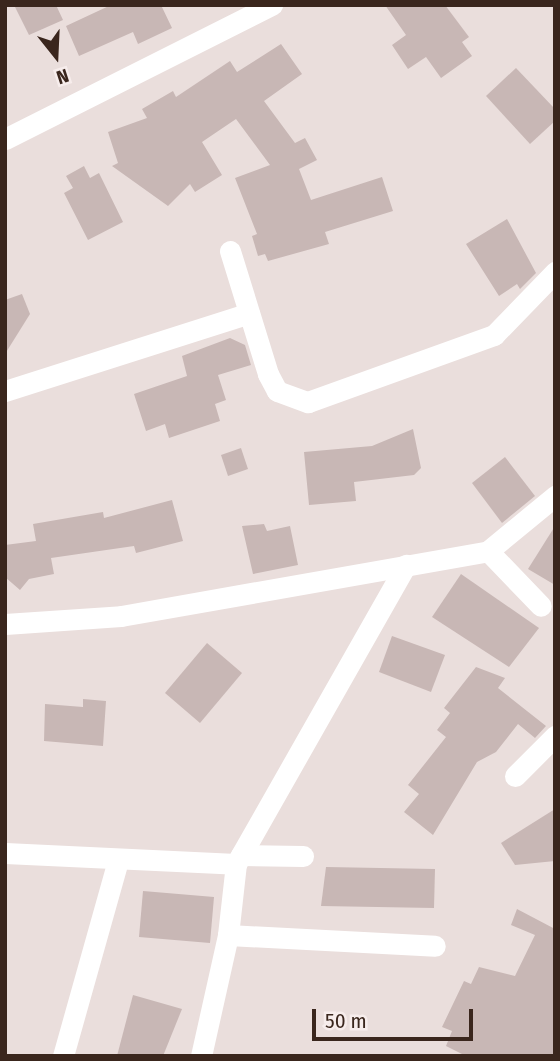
<!DOCTYPE html>
<style>
body{margin:0}
#map{position:relative;width:560px;height:1061px;overflow:hidden;background:#eadedc;font-family:"Fira Sans Condensed",sans-serif}
div>[style]{position:absolute}
[style*='--x']{left:calc(var(--x)*1px);top:calc(var(--y)*1px);width:calc(var(--w)*1px);rotate:calc(var(--a)*1deg)}
.building>*{inset:0;background:#c8b7b5}
.minor>*{height:21px;margin:-10.5px;padding:0 10.5px;transform-origin:10.5px;border-radius:10.5px;background:#fff}
span{translate:-50% -50%;white-space:nowrap;text-align:center;line-height:1.15;-webkit-text-stroke:6px #f7edec;paint-order:stroke}
.frame{position:absolute;inset:0;border:7px solid #3a261d;pointer-events:none}
.north{position:absolute;left:21px;top:21px;width:70px;height:70px;-webkit-text-stroke:5px #f7edec;paint-order:stroke;rotate:162deg;font-size:19px;font-weight:700;line-height:28px;text-align:center;color:#3a261d}
.north::after{content:'';display:block;margin:auto;width:24px;height:32px;background:#3a261d;clip-path:polygon(50% 0,100% 100%,50% 72%,0 100%)}
.scale{position:absolute;left:312px;top:1009px;width:161px;height:32px;box-sizing:border-box;border:4px solid #3a261d;border-top:0;padding-left:9px;font-size:21px;line-height:24px;white-space:nowrap;color:#3a261d;-webkit-text-stroke:5px #f7edec;paint-order:stroke}
</style>
<div id="map">
<div class="building">
<i style="clip-path:polygon(14px 5px,56px 5px,63px 20px,29px 35px)"></i>
<i style="clip-path:polygon(111px 5px,161px 5px,172px 28px,138px 44px,133px 32px,79px 56px,66px 26px)"></i>
<i style="clip-path:polygon(385px 5px,445px 5px,469px 37px,462px 42px,472px 56px,441px 78px,426px 57px,408px 69px,392px 45px,406px 35px)"></i>
<i style="clip-path:polygon(281px 44px,302px 74px,264px 101px,295px 143px,305px 138px,317px 160px,299px 169px,311px 200px,382px 177px,393px 211px,325px 232px,329px 244px,268px 261px,265px 254px,258px 256px,252px 236px,257px 234px,235px 178px,270px 165px,236px 119px,202px 142px,222px 175px,195px 192px,190px 184px,168px 206px,112px 166px,118px 163px,108px 132px,147px 118px,142px 109px,173px 91px,176px 97px,230px 61px,237px 72px)"></i>
<i style="clip-path:polygon(516px 68px,555px 109px,555px 121px,530px 144px,486px 96px)"></i>
<i style="clip-path:polygon(84px 166px,90px 178px,99px 173px,123px 222px,88px 240px,64px 193px,73px 188px,66px 176px)"></i>
<i style="clip-path:polygon(507px 219px,536px 273px,520px 289px,517px 284px,499px 296px,466px 244px)"></i>
<i style="clip-path:polygon(22px 294px,30px 314px,5px 354px,5px 300px)"></i>
<i style="clip-path:polygon(230px 338px,245px 345px,251px 365px,218px 375px,226px 400px,215px 404px,220px 421px,169px 438px,165px 424px,146px 431px,134px 394px,187px 376px,182px 356px)"></i>
<i style="clip-path:polygon(413px 429px,421px 468px,414px 475px,354px 482px,356px 501px,309px 505px,304px 452px,372px 446px)"></i>
<i style="clip-path:polygon(241px 448px,248px 469px,228px 476px,221px 455px)"></i>
<i style="clip-path:polygon(505px 457px,535px 496px,502px 523px,472px 483px)"></i>
<i style="clip-path:polygon(172px 500px,183px 541px,136px 553px,134px 546px,51px 558px,54px 574px,29px 579px,20px 590px,5px 577px,5px 545px,36px 541px,33px 524px,103px 512px,104px 518px)"></i>
<i style="clip-path:polygon(264px 524px,267px 531px,290px 526px,298px 565px,253px 574px,242px 526px)"></i>
<i style="clip-path:polygon(555px 526px,555px 585px,528px 569px)"></i>
<i style="clip-path:polygon(461px 574px,539px 628px,509px 667px,432px 617px)"></i>
<i style="clip-path:polygon(392px 636px,445px 655px,431px 692px,379px 672px)"></i>
<i style="clip-path:polygon(207px 643px,242px 673px,200px 723px,165px 693px)"></i>
<i style="clip-path:polygon(476px 667px,505px 678px,498px 688px,546px 726px,535px 738px,518px 724px,496px 752px,477px 762px,433px 835px,404px 812px,419px 794px,408px 785px,446px 737px,437px 730px,450px 713px,444px 708px)"></i>
<i style="clip-path:polygon(83px 699px,106px 701px,103px 746px,44px 741px,45px 704px,83px 707px)"></i>
<i style="clip-path:polygon(555px 809px,555px 861px,515px 865px,501px 843px)"></i>
<i style="clip-path:polygon(326px 867px,435px 869px,434px 908px,321px 906px)"></i>
<i style="clip-path:polygon(143px 891px,214px 897px,210px 943px,139px 937px)"></i>
<i style="clip-path:polygon(517px 909px,555px 929px,555px 1056px,466px 1056px,446px 1046px,452px 1031px,442px 1027px,464px 981px,471px 984px,479px 967px,515px 976px,535px 935px,511px 925px)"></i>
<i style="clip-path:polygon(133px 995px,182px 1009px,163px 1056px,117px 1056px)"></i>
</div>
<div class="minor">
<i style="--x:5;--y:139;--w:299;--a:-26.7"></i>
<i style="--x:230;--y:251;--w:129;--a:72.8"></i>
<i style="--x:268;--y:374;--w:19;--a:62"></i>
<i style="--x:277;--y:391;--w:33;--a:20"></i>
<i style="--x:308;--y:402;--w:198;--a:-19.8"></i>
<i style="--x:494;--y:335;--w:88;--a:-45.9"></i>
<i style="--x:5;--y:391;--w:256;--a:-17.7"></i>
<i style="--x:488;--y:551;--w:76;--a:46.1"></i>
<i style="--x:5;--y:624;--w:116;--a:-3.9"></i>
<i style="--x:121;--y:616;--w:373;--a:-10"></i>
<i style="--x:488;--y:551;--w:87;--a:-39.4"></i>
<i style="--x:515;--y:776;--w:57;--a:-45"></i>
<i style="--x:5;--y:853;--w:231;--a:2.7"></i>
<i style="--x:241;--y:855;--w:62;--a:0.9"></i>
<i style="--x:228;--y:935;--w:207;--a:3"></i>
<i style="--x:63;--y:1056;--w:204;--a:-74.3"></i>
<i style="--x:201;--y:1056;--w:124;--a:-77.4"></i>
<i style="--x:228;--y:935;--w:71;--a:-83.6"></i>
<i style="--x:236;--y:864;--w:344;--a:-60.4"></i>
</div>
<div class="frame"></div>
<div class="north">N</div>
<div class="scale">50 m</div>
</div>
